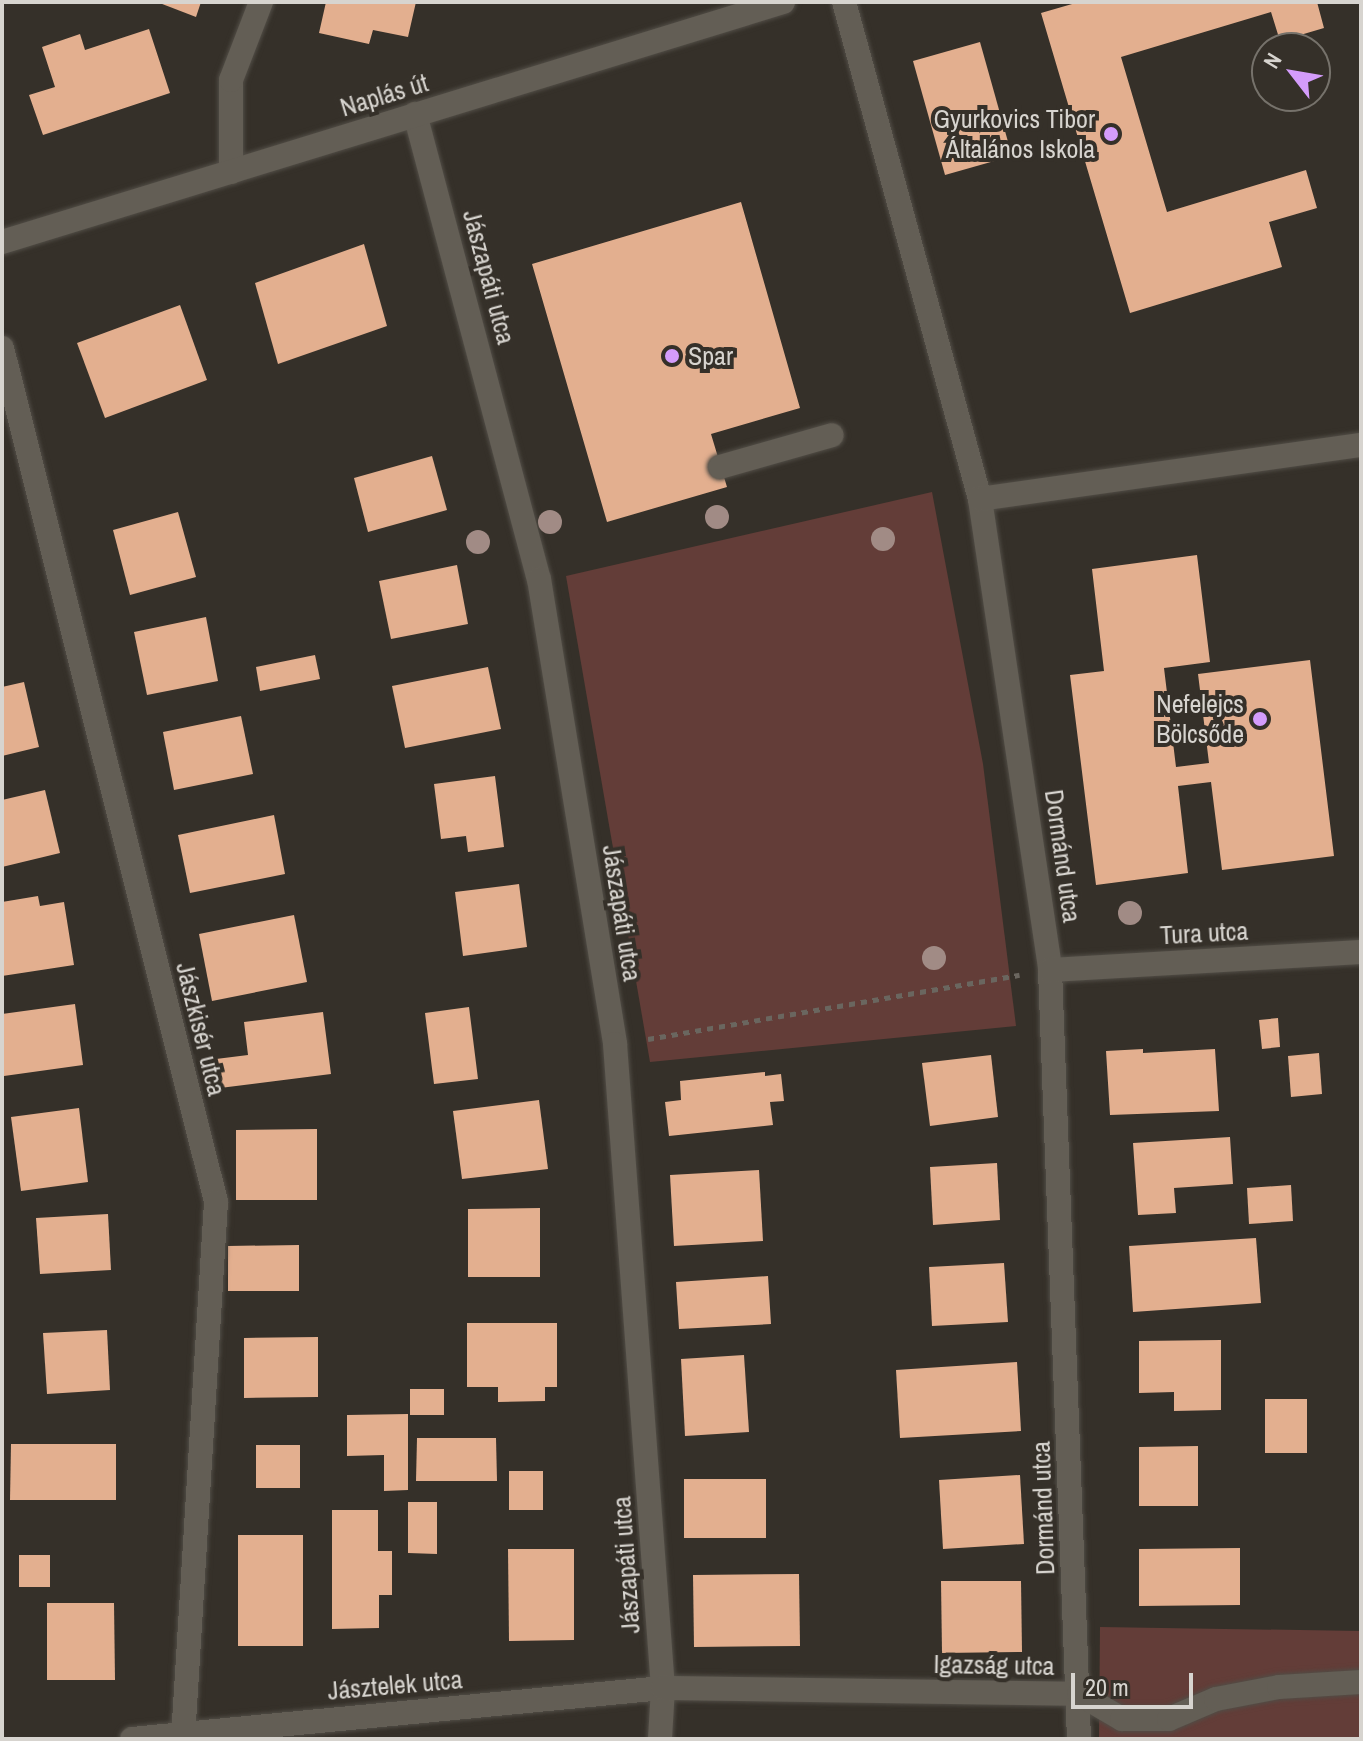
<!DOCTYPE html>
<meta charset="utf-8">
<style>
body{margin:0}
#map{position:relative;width:1363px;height:1741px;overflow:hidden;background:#353029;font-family:"Archivo Narrow",sans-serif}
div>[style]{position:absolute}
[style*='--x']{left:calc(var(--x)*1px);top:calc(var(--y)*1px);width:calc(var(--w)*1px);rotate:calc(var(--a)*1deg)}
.green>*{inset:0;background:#633d38}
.building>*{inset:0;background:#e3af8f}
.path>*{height:5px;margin-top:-2.5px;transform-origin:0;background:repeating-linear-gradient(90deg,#6a665f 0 6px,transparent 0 12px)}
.roads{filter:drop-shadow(0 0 2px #514d46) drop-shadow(0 0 2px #514d46)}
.minor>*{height:24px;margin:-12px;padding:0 12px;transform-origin:12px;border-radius:12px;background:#635e55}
.trees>*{width:24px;height:24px;margin:-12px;border-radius:50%;background:#a18b85}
.dots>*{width:22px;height:22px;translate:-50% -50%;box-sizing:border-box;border:4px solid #353029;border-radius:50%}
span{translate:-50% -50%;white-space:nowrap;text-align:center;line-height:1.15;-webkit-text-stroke:8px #353029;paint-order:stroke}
.street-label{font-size:26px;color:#d7d4cf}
.poi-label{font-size:26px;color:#d7d4cf}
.right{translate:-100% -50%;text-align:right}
.left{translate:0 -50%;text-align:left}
.frame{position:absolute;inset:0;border:4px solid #d7d4cf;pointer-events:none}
.north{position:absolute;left:1251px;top:32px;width:80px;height:80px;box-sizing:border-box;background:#353029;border:2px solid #76726b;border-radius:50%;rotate:301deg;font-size:22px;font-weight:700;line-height:32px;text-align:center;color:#d7d4cf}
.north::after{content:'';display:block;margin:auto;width:28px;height:36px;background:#d49cfb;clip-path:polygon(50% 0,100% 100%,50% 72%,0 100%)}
.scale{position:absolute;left:1071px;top:1673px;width:122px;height:36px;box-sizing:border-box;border:4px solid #d7d4cf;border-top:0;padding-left:10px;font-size:24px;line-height:28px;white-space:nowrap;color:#d7d4cf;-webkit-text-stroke:6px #353029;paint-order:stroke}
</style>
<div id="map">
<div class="green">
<i style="clip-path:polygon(932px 492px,983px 764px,1016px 1026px,650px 1062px,566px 576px)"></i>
<i style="clip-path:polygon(1100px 1627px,1361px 1631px,1361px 1739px,1099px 1739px)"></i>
</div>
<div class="building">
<i style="clip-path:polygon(157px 2px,201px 2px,196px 17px)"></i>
<i style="clip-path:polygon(326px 2px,416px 2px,408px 37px,373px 30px,369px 44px,319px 33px)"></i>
<i style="clip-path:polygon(1079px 2px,1317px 2px,1324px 28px,1280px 41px,1271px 12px,1121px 57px,1167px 212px,1306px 170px,1317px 208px,1269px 222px,1282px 267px,1130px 313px,1041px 13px)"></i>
<i style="clip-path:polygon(149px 29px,170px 93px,43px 135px,29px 95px,55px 87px,42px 47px,80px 34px,85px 50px)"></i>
<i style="clip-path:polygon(980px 42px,1012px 156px,945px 175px,913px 61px)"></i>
<i style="clip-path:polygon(741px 202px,800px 408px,711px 434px,727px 487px,607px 522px,532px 264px)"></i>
<i style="clip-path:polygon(364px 244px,387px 326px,278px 364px,255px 283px)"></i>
<i style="clip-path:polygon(180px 305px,207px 380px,105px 418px,77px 343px)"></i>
<i style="clip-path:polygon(432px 456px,447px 510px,368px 532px,354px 478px)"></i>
<i style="clip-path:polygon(178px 512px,196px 577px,130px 595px,113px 530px)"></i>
<i style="clip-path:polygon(1197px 555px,1210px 662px,1164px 668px,1176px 767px,1209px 763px,1198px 674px,1310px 660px,1334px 856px,1222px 870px,1211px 782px,1178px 786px,1188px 873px,1096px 885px,1070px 675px,1104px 671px,1092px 569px)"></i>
<i style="clip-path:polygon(457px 565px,468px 624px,391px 639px,379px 581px)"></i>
<i style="clip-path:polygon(206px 617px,218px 681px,147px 695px,134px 632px)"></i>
<i style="clip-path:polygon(315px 655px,320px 679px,260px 691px,256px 667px)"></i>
<i style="clip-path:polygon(488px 667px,501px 729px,405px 748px,392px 686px)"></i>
<i style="clip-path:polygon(24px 682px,39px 747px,2px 756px,2px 687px)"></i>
<i style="clip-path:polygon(241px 716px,253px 774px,174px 790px,163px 732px)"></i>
<i style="clip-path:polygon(495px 776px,504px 847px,468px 852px,466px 836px,441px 839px,434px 784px)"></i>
<i style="clip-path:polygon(45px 790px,60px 853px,2px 867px,2px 800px)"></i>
<i style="clip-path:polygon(274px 815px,285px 874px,190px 893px,178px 835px)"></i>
<i style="clip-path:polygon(519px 884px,527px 947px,463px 956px,455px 892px)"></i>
<i style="clip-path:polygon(38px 896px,40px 906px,64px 902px,74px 965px,2px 976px,2px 902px)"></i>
<i style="clip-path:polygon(294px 915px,307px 982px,212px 1001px,199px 934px)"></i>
<i style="clip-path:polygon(75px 1004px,83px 1065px,4px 1076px,2px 1014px)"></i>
<i style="clip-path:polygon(469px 1007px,478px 1079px,434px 1084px,425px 1013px)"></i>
<i style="clip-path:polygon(323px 1012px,331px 1074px,220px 1088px,216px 1059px,248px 1055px,244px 1022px)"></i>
<i style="clip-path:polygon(1278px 1018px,1280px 1047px,1262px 1049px,1259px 1020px)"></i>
<i style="clip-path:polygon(1143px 1049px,1143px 1053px,1215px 1049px,1219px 1111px,1110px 1115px,1106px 1051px)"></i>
<i style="clip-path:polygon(1319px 1053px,1322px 1094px,1291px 1097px,1288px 1056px)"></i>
<i style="clip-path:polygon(991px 1055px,998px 1117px,930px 1126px,922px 1063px)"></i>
<i style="clip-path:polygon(765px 1072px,765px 1076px,781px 1074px,784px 1101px,770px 1102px,773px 1125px,669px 1136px,665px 1102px,681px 1100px,680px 1081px)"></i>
<i style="clip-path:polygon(539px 1100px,548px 1169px,462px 1179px,453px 1111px)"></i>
<i style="clip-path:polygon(79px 1108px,88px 1182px,21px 1191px,11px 1117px)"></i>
<i style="clip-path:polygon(317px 1129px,317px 1200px,236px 1200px,236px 1130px)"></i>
<i style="clip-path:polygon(1230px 1137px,1233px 1184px,1174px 1188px,1176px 1213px,1138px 1215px,1133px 1143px)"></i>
<i style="clip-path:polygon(997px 1163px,1000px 1220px,933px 1225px,930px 1167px)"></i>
<i style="clip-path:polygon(759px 1170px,763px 1241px,674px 1246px,670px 1175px)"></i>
<i style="clip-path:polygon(1291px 1185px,1293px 1221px,1249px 1224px,1247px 1188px)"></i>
<i style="clip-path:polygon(540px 1208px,540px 1277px,468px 1277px,468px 1209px)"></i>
<i style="clip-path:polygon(108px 1214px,111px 1270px,40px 1274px,36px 1218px)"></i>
<i style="clip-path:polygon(1256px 1238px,1261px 1303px,1133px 1312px,1129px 1246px)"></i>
<i style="clip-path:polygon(299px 1245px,299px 1291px,228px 1291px,228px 1246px)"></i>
<i style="clip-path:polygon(1004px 1263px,1008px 1322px,932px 1326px,929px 1267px)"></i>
<i style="clip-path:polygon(768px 1276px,771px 1324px,679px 1329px,676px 1282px)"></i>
<i style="clip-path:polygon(467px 1323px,557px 1323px,557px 1387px,545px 1387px,545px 1401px,498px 1402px,498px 1387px,467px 1387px)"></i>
<i style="clip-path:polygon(107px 1330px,110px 1390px,47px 1394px,43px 1333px)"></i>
<i style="clip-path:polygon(318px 1337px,318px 1397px,244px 1398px,244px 1338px)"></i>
<i style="clip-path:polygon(1221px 1340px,1221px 1410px,1174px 1411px,1174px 1392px,1139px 1393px,1139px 1341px)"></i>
<i style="clip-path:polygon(744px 1355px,749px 1432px,685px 1436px,681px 1359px)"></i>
<i style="clip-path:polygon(1017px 1362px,1021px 1431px,900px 1438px,896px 1370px)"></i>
<i style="clip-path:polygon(410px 1389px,444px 1389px,444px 1415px,410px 1415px)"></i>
<i style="clip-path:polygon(1265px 1399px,1307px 1399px,1307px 1453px,1265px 1453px)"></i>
<i style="clip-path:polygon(408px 1414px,408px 1490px,384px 1491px,384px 1455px,347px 1456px,347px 1415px)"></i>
<i style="clip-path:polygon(417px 1438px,496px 1438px,497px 1481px,416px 1481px)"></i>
<i style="clip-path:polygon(11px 1444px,116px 1444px,116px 1500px,10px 1500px)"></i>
<i style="clip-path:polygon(256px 1445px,300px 1445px,300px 1488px,256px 1488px)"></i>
<i style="clip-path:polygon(1198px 1446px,1198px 1506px,1139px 1506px,1139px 1447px)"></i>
<i style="clip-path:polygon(509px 1471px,543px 1471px,543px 1510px,509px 1510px)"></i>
<i style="clip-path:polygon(1020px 1475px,1024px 1544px,943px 1549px,939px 1480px)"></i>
<i style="clip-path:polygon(684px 1479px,766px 1479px,766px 1538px,684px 1538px)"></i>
<i style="clip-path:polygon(408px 1502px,437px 1502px,437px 1554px,408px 1553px)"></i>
<i style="clip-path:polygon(332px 1510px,378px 1510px,378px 1551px,392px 1551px,392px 1595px,379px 1595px,379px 1628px,332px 1629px)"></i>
<i style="clip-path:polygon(238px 1535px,303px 1535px,303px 1646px,238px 1646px)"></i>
<i style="clip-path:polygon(1240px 1548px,1240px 1605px,1139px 1606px,1139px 1549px)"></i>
<i style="clip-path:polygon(508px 1549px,574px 1549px,574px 1640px,509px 1641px)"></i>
<i style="clip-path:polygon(19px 1555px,50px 1555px,50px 1587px,19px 1587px)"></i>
<i style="clip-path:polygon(799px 1574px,800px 1646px,694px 1647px,693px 1575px)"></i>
<i style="clip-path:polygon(941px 1581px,1021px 1581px,1022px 1652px,942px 1653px)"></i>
<i style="clip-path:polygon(47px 1603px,114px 1603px,115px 1680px,47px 1680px)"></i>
</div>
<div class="path">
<i style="--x:648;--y:1039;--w:377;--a:-9.8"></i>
</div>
<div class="roads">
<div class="minor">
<i style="--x:844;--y:2;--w:515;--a:74.7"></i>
<i style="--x:980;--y:499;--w:476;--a:81.5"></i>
<i style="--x:1050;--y:970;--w:770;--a:87.84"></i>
<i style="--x:415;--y:114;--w:481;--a:75.1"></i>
<i style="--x:539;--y:579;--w:471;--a:80.7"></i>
<i style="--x:615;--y:1044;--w:646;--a:85.74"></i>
<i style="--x:663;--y:1688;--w:51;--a:93.4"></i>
<i style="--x:231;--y:172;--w:92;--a:-90"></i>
<i style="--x:231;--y:80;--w:84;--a:-69"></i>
<i style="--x:2;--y:242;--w:817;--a:-17.08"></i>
<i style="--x:2;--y:348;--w:880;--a:75.93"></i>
<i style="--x:216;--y:1202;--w:538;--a:93.52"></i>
<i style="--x:720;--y:467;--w:116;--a:-15.9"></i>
<i style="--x:980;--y:499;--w:385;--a:-8.1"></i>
<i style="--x:1050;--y:970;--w:312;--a:-3.3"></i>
<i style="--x:132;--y:1739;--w:533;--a:-5.49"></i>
<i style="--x:663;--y:1688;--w:416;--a:0.8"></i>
<i style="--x:1079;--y:1694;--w:50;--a:30.2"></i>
<i style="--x:1122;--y:1719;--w:47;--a:0"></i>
<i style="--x:1169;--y:1719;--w:51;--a:-23.1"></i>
<i style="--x:1216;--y:1699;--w:64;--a:-10.8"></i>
<i style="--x:1279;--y:1687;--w:82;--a:-3.5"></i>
</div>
</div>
<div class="trees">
<i style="left:717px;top:517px"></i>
<i style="left:550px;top:522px"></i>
<i style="left:883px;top:539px"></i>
<i style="left:478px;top:542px"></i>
<i style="left:1130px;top:913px"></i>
<i style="left:934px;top:958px"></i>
</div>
<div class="dots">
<i style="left:1111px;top:134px;background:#d49cfb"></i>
<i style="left:672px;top:356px;background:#d49cfb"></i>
<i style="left:1260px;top:719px;background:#d49cfb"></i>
</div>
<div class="street-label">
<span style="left:384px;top:95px;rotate:-17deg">Naplás út</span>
<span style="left:489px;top:277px;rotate:75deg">Jászapáti utca</span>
<span style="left:1063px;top:856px;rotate:82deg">Dormánd utca</span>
<span style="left:622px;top:913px;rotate:81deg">Jászapáti utca</span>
<span style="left:1204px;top:933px;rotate:-3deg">Tura utca</span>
<span style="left:201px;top:1029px;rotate:76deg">Jászkisér utca</span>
<span style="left:1043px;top:1508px;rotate:-92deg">Dormánd utca</span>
<span style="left:626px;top:1565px;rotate:-94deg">Jászapáti utca</span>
<span style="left:994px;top:1665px;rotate:1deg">Igazság utca</span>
<span style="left:395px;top:1685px;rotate:-5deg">Jásztelek utca</span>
</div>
<div class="poi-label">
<span class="right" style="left:1095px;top:134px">Gyurkovics Tibor<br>Általános Iskola</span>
<span class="left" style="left:688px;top:356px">Spar</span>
<span class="right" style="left:1244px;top:719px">Nefelejcs<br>Bölcsőde</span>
</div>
<div class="frame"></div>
<div class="north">N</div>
<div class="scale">20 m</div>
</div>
